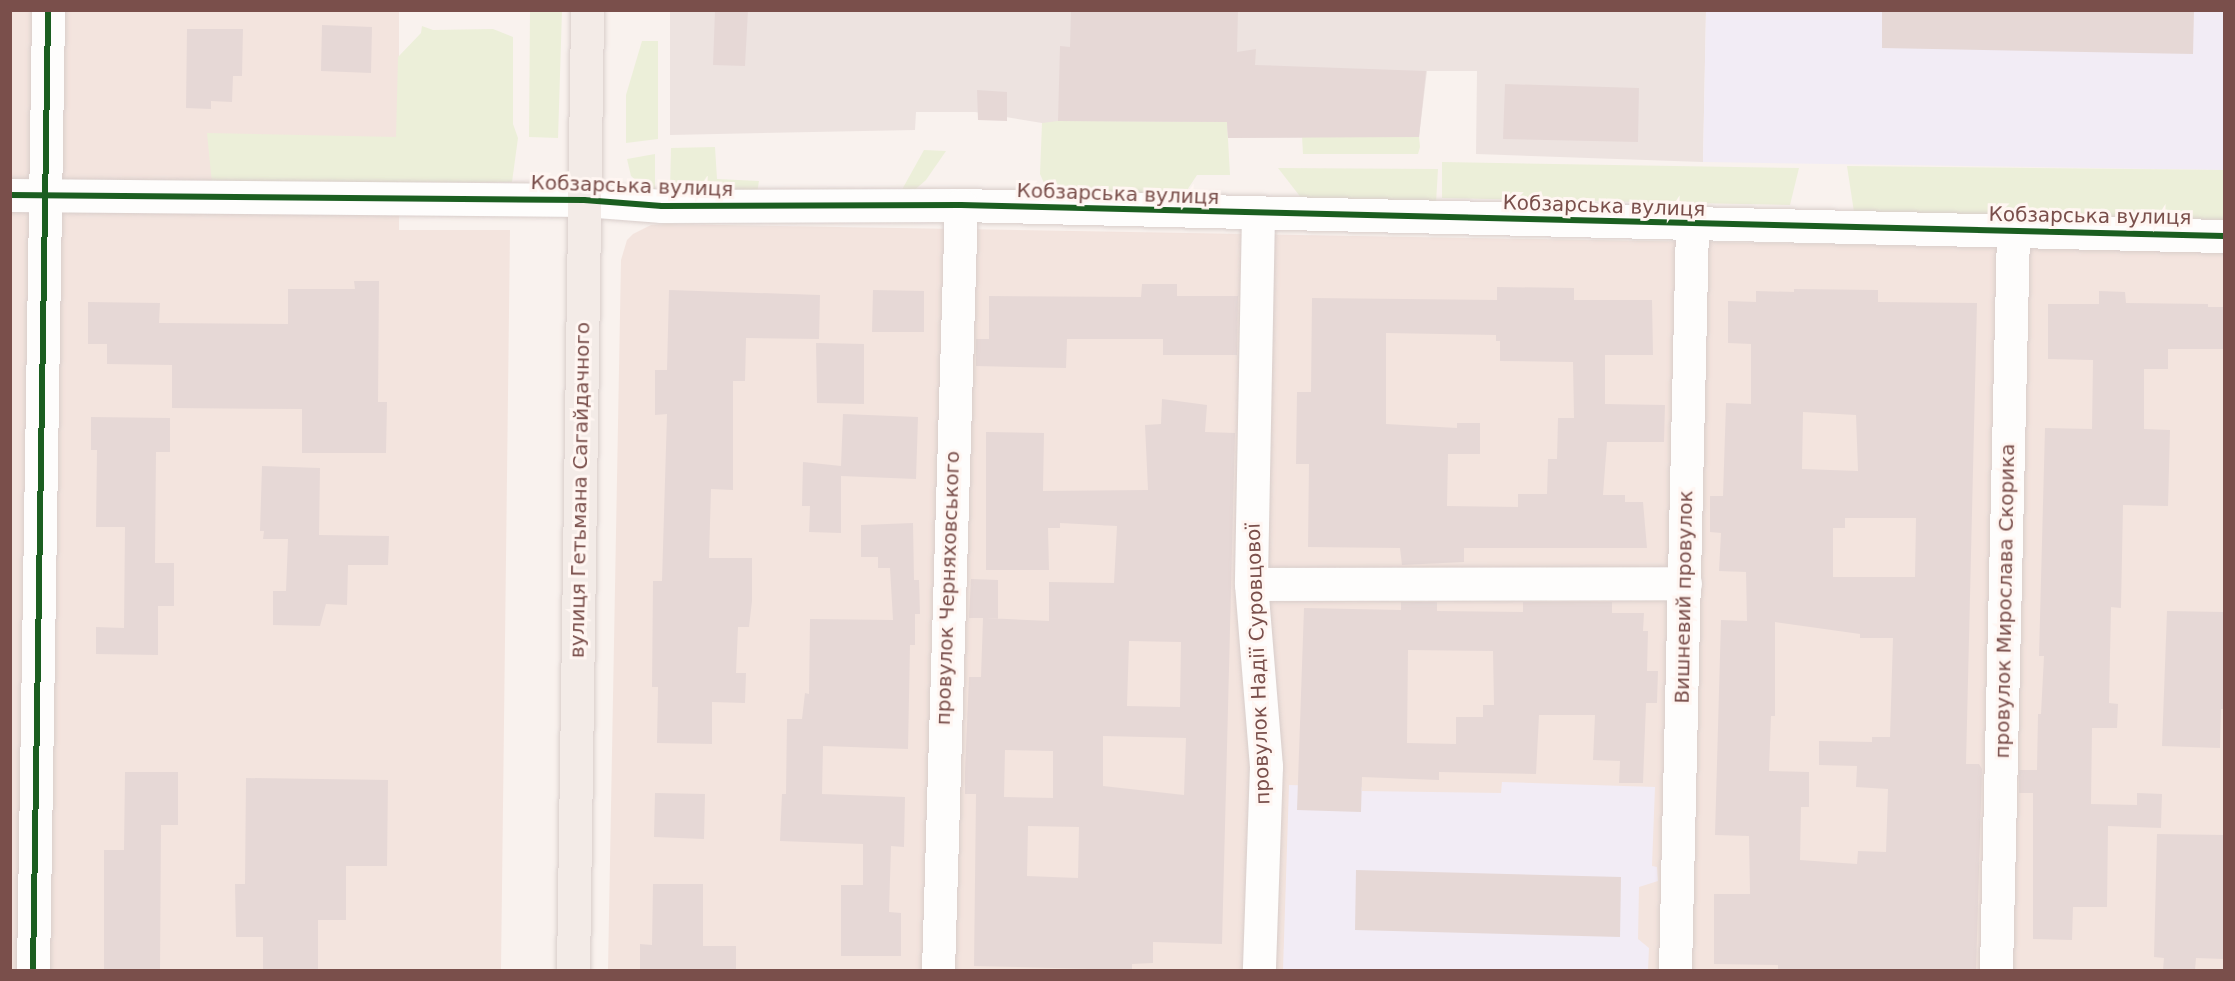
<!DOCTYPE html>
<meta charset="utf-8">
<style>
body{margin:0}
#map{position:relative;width:2235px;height:981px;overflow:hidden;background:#f9f2ee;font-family:"DejaVu Sans",sans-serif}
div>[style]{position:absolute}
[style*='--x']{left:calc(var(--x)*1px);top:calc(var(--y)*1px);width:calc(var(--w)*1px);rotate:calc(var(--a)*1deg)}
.residential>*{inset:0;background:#f3e4de}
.industrial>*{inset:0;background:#ede3e0}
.education>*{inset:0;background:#f2ecf5}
.green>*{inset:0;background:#ecefd9}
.building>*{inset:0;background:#e6d8d6}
.roads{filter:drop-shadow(0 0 2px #d8cdca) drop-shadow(0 0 2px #d8cdca)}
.minor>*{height:33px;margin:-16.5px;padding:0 16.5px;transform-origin:16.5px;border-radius:16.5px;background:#fefdfc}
.major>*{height:33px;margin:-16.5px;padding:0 16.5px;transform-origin:16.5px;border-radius:16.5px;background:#f3ebe7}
.cycleway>*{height:6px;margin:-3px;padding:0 3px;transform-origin:3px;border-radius:3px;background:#1b5e20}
span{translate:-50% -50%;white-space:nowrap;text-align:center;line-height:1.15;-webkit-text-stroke:6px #fff6f2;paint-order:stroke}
.street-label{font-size:20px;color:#7a4f4b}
.frame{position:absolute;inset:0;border:12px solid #7a4f4b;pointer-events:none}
</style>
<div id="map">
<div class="residential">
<i style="clip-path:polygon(10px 11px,399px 11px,399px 230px,510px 230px,501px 970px,11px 970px)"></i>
<i style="clip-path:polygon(668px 224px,2224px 251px,2224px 970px,608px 970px,621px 260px,627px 240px,633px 234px,651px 225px)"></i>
</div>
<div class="industrial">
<i style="clip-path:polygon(670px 11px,1706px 11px,1703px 162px,1476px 154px,1477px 71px,1427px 71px,1419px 137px,1228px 138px,1226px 122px,1042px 123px,975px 112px,916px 112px,915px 130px,670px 135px)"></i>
</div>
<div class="education">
<i style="clip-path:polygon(1706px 11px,2224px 11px,2224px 170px,1703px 162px)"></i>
<i style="clip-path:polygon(1502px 782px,1655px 787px,1652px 866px,1657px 867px,1658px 881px,1639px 887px,1638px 939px,1649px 948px,1648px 970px,1283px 970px,1289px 785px,1362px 787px,1362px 791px,1501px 793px)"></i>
</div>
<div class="green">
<i style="clip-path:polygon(530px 11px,562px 11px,558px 138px,529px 137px)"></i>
<i style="clip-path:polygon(422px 26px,433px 30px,493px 29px,513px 37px,513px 124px,518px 138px,512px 182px,212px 184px,207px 133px,396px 137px,398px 57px,421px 33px)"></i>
<i style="clip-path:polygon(642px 41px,658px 41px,658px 139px,626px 143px,626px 95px)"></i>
<i style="clip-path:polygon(1058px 121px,1227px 122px,1230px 175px,1197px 175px,1178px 204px,1093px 189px,1074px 204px,1048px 192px,1040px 174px,1042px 123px)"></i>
<i style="clip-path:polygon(1302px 136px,1419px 137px,1420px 147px,1418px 154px,1303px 154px)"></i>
<i style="clip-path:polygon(715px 147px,717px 179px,759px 181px,757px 193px,670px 190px,671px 148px)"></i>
<i style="clip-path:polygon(924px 150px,946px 151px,926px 180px,911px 193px,899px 195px)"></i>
<i style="clip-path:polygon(655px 154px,655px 191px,642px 186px,631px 176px,627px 159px)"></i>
<i style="clip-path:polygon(1442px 162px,1799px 168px,1790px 205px,1442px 198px)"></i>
<i style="clip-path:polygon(1847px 166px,2224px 170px,2224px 220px,1854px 212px)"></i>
<i style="clip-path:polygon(1278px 168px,1438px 169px,1436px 203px,1302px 199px)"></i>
</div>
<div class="building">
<i style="clip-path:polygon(715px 10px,748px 10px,745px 66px,713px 65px)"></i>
<i style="clip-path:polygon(1071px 10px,1238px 10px,1237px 52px,1256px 49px,1255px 65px,1426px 71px,1419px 137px,1228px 138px,1227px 122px,1058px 121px,1060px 46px,1070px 47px)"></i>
<i style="clip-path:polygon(1882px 10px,2194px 10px,2193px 54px,1882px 48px)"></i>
<i style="clip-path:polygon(322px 25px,372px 27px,371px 73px,321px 71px)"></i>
<i style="clip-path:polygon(187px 29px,243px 29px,242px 76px,233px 76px,232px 102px,211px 101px,211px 109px,186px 108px)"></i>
<i style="clip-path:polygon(1505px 84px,1639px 88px,1638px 142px,1503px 139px)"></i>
<i style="clip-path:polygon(977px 90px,1007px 92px,1007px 121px,978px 120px)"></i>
<i style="clip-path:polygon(354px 281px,379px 281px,378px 402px,387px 402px,386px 453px,302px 453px,302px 409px,172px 408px,172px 365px,107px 364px,107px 344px,88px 344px,88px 302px,160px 303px,159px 323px,288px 324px,288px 289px,355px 289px)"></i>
<i style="clip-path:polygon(1142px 284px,1177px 284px,1177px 296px,1238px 296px,1237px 355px,1163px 355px,1163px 339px,1067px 339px,1066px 368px,976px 366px,976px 339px,989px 339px,989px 296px,1141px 297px)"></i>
<i style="clip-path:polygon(evenodd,1497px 287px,1574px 288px,1574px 300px,1652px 300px,1653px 355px,1605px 355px,1605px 404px,1665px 405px,1664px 442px,1607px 442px,1603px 495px,1625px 495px,1625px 502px,1643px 502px,1647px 548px,1464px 548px,1464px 562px,1402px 565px,1400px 548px,1308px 547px,1309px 464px,1296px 464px,1297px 392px,1311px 392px,1312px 298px,1497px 300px,1497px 287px,1386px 333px,1496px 335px,1496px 341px,1500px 341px,1500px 361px,1573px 362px,1574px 418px,1558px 418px,1557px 459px,1548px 459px,1547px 494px,1518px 494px,1518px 507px,1447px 506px,1448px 454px,1480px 454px,1480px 423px,1457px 423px,1457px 428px,1386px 424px,1386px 333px)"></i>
<i style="clip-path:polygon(evenodd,1794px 289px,1878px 290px,1878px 302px,1977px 303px,1966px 764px,1979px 764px,1982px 769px,1976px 970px,1778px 970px,1778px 965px,1714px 964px,1714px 894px,1750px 894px,1749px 836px,1715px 835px,1721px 620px,1747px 621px,1746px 572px,1719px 571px,1721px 533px,1710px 532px,1710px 496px,1723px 496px,1726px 403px,1751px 404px,1751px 344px,1728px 343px,1728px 301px,1756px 302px,1756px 291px,1794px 292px,1794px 289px,1803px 412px,1856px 415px,1858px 471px,1802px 469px,1803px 412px,1794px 289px,1845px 518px,1916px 518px,1915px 577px,1833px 577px,1833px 528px,1845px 528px,1845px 518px,1794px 289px,1775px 622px,1860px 634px,1860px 638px,1893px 638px,1890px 737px,1872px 737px,1872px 742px,1819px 741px,1819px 765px,1857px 766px,1856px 787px,1888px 789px,1886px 852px,1858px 851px,1857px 864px,1800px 860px,1801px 807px,1809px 807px,1809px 772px,1769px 771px,1771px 716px,1775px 716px,1775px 622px)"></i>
<i style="clip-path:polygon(669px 290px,820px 295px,819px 339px,746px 338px,745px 381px,733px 381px,733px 490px,711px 489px,709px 558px,752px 558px,752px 601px,749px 627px,738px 627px,736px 673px,746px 673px,745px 703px,712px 702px,712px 744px,657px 743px,658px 687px,652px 687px,653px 581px,662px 581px,667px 414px,655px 415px,655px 370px,667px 370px)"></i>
<i style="clip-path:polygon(873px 290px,924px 291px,924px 332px,872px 332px)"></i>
<i style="clip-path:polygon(2099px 291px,2125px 292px,2126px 303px,2208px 304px,2208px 307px,2224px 307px,2224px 349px,2168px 349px,2168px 369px,2144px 369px,2144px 429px,2170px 430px,2168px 506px,2123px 505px,2121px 608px,2111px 607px,2109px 703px,2118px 704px,2117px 728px,2092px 728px,2091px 804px,2137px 805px,2137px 793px,2162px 794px,2161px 828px,2108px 826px,2107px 907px,2073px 907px,2072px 940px,2033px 939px,2033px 793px,2019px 793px,2019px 770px,2037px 770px,2038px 714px,2041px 714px,2044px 656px,2039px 656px,2045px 428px,2092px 429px,2093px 360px,2048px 359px,2048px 304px,2099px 304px)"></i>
<i style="clip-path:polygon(816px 343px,864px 344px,864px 404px,817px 403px)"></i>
<i style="clip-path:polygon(evenodd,1162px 399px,1207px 405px,1205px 432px,1235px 433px,1222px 944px,1153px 942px,1153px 963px,1132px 964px,1132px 970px,974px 966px,976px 794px,965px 794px,965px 772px,969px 677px,981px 677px,983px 618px,969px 618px,971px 579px,998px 580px,998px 619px,985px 618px,1049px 621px,1049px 582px,1114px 583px,1117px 526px,1060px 523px,1060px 528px,1048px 528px,1049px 570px,986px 570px,986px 432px,1044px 433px,1043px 491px,1148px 490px,1145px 425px,1161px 424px,1162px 399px,1129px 641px,1181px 642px,1180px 707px,1127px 706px,1129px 641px,1162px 399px,1103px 736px,1186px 738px,1184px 795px,1103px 786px,1103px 736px,1162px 399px,1005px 750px,1053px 751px,1053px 798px,1004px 797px,1005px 750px,1162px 399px,1028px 826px,1079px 827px,1078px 878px,1027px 876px,1028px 826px)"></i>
<i style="clip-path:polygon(843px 414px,918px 417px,916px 479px,841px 476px,841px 533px,809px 532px,810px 506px,802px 506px,803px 462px,841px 466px)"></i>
<i style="clip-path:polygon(91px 417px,170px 418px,170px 452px,156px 452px,155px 563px,174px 563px,174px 606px,158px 606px,158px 655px,96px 654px,96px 627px,124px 628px,125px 527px,96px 527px,97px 450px,91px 450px)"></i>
<i style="clip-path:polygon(262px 466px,320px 468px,319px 535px,389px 536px,388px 565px,348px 565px,347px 605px,326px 604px,320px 626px,273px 625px,273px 591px,286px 591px,288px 539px,263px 539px,264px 531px,260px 531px)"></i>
<i style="clip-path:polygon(913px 523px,914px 580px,919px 580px,920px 614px,915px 614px,915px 645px,910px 645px,908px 749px,823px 746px,822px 794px,905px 797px,904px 847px,891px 846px,889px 912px,901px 913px,901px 956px,841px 956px,841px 885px,863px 885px,863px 844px,780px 841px,782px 794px,786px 794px,787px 719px,802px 719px,805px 693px,809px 694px,810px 619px,893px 620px,890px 568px,878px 568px,878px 557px,861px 557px,861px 525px)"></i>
<i style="clip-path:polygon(evenodd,1401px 602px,1437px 602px,1437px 611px,1523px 612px,1523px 602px,1612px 602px,1612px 613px,1644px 613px,1643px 631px,1648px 631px,1647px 671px,1658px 671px,1657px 703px,1646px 703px,1643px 783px,1619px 783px,1620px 761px,1593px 760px,1595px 715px,1539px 715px,1536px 774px,1439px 772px,1439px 780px,1362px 777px,1361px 812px,1297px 810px,1304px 608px,1401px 610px,1401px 602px,1408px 650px,1493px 651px,1494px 705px,1483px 705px,1483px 717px,1456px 717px,1456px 744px,1407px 743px,1408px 650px)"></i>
<i style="clip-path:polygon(2167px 611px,2224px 612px,2224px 709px,2221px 709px,2220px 748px,2162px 746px)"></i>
<i style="clip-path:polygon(125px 772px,178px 772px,178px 825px,161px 825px,160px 970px,104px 970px,104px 850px,124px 850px)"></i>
<i style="clip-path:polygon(246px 778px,388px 780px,387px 866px,346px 866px,346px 920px,318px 920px,318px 970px,263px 970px,263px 937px,236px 937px,235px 884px,245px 884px)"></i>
<i style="clip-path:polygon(655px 793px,705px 794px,704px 839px,654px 837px)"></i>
<i style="clip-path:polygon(2157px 834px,2224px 835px,2224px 959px,2196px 958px,2195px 970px,2163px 970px,2164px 958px,2154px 957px)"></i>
<i style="clip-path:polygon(1356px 870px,1621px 877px,1620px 937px,1355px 930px)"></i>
<i style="clip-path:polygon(653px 884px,703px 884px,703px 946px,736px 946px,736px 970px,640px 970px,640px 944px,652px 945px)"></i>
</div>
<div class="roads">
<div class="minor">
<i style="--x:10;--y:195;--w:574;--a:0.5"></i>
<i style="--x:584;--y:200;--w:78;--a:4.4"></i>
<i style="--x:662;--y:206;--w:299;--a:-0.2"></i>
<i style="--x:961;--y:205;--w:1263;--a:1.41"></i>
<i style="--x:1258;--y:214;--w:370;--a:91.1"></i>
<i style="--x:1251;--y:584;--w:183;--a:85.3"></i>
<i style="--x:1266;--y:766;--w:204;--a:92"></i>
<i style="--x:1251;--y:584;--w:434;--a:-0.1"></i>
<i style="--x:33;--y:970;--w:960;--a:-89.1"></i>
<i style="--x:938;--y:970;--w:765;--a:-88.28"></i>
<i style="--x:1675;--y:970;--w:746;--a:-88.69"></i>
<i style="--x:1996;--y:970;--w:739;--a:-88.68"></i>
</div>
<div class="major">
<i style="--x:573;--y:970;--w:960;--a:-89.16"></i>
</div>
</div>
<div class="cycleway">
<i style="--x:10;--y:195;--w:574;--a:0.5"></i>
<i style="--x:584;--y:200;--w:78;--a:4.4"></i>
<i style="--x:662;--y:206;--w:299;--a:-0.2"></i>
<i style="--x:961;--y:205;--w:1263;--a:1.41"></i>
<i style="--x:33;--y:970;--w:960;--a:-89.1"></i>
</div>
<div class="street-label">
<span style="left:632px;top:186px;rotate:2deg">Кобзарська вулиця</span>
<span style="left:1118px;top:194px;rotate:2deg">Кобзарська вулиця</span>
<span style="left:1604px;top:206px;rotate:2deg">Кобзарська вулиця</span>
<span style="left:2090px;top:216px;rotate:1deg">Кобзарська вулиця</span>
<span style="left:580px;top:490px;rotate:-89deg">вулиця Гетьмана Сагайдачного</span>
<span style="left:948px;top:588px;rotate:-88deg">провулок Черняховського</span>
<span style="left:1684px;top:597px;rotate:-89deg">Вишневий провулок</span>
<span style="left:2005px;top:601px;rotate:-89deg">провулок Мирослава Скорика</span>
<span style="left:1258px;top:664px;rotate:-92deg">провулок Надії Суровцової</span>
</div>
<div class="frame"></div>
</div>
